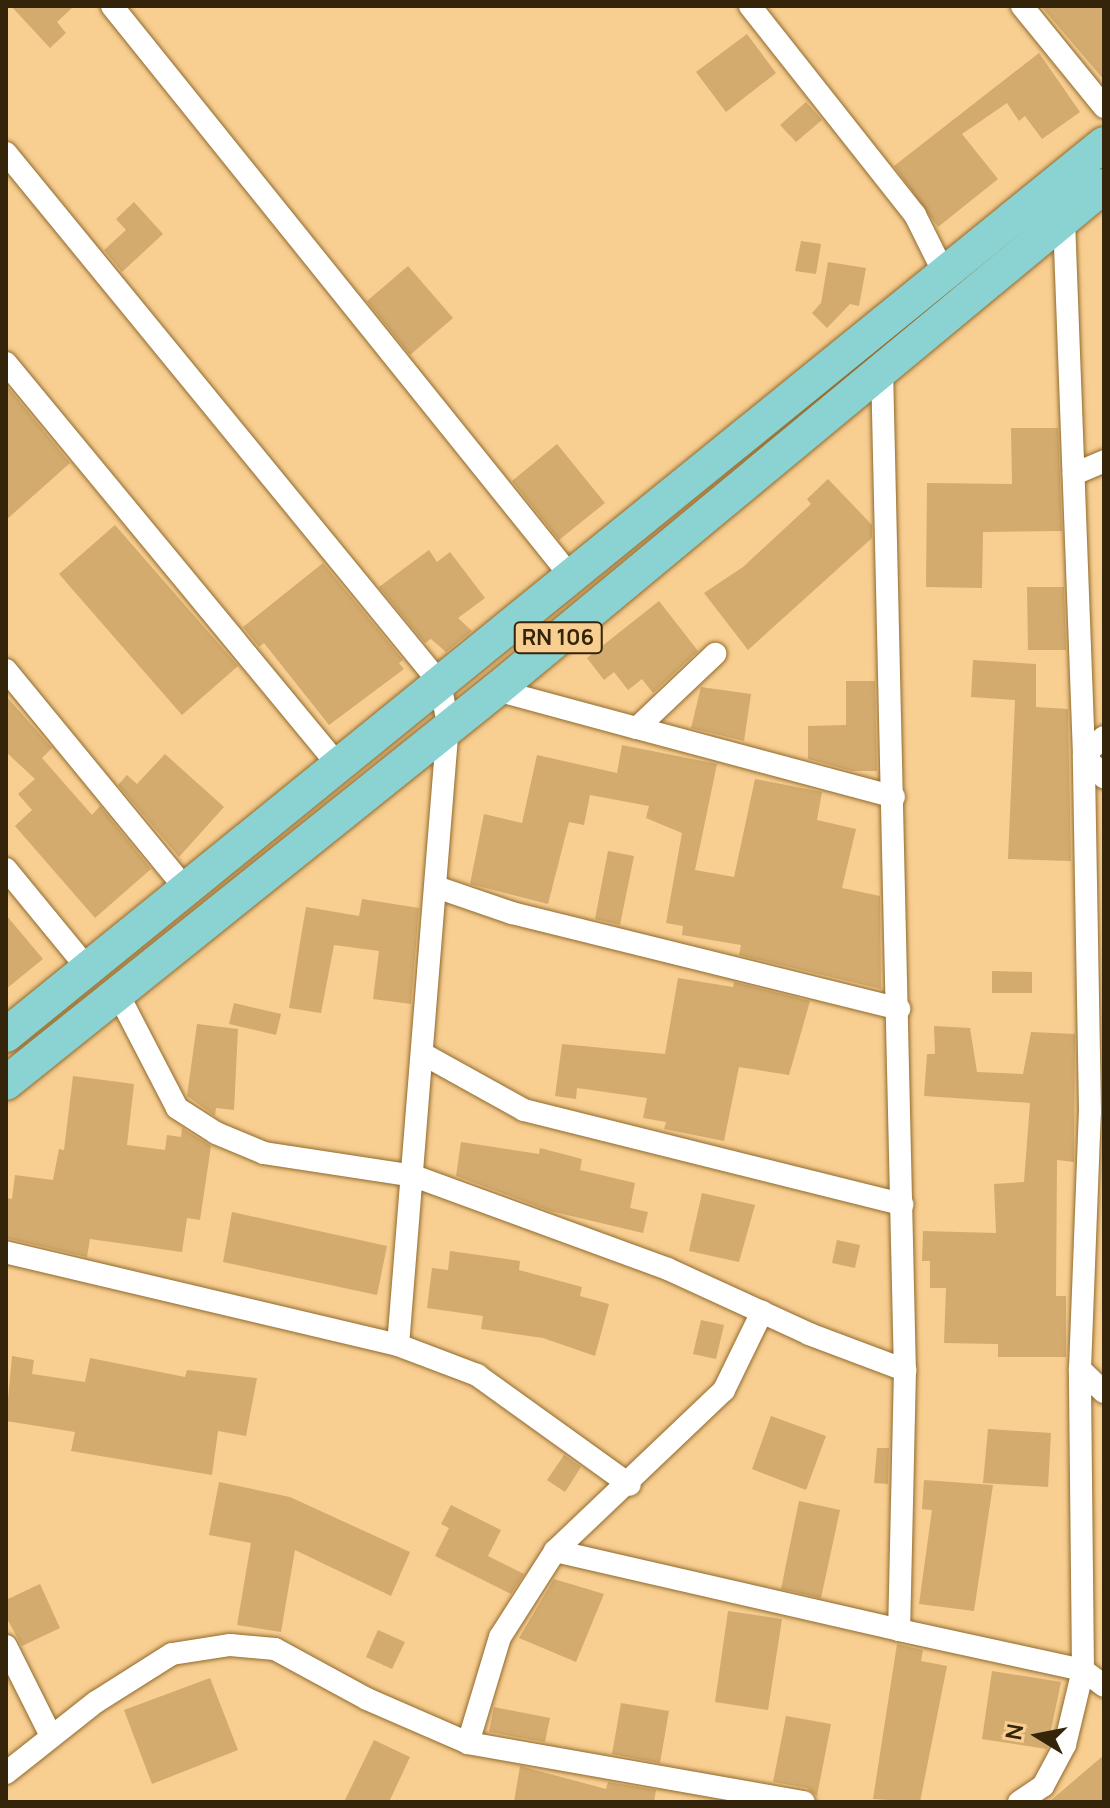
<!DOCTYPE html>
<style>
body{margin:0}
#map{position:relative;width:1110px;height:1808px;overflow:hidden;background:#f8ce91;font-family:Manrope,sans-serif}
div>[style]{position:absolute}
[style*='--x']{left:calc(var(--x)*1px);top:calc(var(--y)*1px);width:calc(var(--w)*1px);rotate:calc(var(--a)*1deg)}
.building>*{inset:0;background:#d3ab6e}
.roads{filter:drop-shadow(0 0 2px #906a2d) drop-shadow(0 0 2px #906a2d)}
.minor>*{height:22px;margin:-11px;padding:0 11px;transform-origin:11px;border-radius:11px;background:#fff}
.primary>*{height:34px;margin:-17px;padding:0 17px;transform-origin:17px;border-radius:17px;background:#8bd2d3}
span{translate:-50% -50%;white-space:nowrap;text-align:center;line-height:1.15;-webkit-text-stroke:6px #f8ce91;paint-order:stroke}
.shield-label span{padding:2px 6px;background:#f8ce91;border:2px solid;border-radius:6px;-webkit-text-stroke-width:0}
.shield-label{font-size:22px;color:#34240a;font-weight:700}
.frame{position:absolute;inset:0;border:8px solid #34240a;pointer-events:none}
.north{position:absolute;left:998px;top:1696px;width:80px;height:80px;-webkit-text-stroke:6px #f8ce91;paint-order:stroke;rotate:280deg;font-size:22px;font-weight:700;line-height:32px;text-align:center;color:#34240a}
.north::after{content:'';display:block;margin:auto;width:28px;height:36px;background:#34240a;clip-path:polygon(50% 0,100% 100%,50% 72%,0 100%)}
</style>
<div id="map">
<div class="building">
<i style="clip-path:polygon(11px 6px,74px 6px,57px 22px,66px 33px,50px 48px)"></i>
<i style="clip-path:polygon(1041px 6px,1104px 6px,1104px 80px)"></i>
<i style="clip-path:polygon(747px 34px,776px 73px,726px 112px,696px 72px)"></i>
<i style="clip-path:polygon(1039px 53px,1080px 112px,1042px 139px,1025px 116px,1019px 121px,1007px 103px,962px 134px,998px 179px,938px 227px,894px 166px)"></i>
<i style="clip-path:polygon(806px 102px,822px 120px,796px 142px,780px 125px)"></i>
<i style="clip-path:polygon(134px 202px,163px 234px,122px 272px,104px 250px,126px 230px,116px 219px)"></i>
<i style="clip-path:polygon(801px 241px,821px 244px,816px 274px,795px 271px)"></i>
<i style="clip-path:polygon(828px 262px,866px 268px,859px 306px,850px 304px,827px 328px,812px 313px,821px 303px)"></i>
<i style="clip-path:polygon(408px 266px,453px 318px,410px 355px,367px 301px)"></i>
<i style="clip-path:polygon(6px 385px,70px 463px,6px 520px)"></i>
<i style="clip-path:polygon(1011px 428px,1058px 428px,1062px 531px,983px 532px,982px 588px,926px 587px,927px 483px,1012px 484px)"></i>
<i style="clip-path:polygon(557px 444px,605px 503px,559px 540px,512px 481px)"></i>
<i style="clip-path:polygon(828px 479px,872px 525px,872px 538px,748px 650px,704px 593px,743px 567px,811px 504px,807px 499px)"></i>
<i style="clip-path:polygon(115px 525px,238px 666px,182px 715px,59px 574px)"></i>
<i style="clip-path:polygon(429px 550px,437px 562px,450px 552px,485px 598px,458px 618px,472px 631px,446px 652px,431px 639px,425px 643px,379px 587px)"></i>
<i style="clip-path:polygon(323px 563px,403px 660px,399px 663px,404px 669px,329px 725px,264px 643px,259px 647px,243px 627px)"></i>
<i style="clip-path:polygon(1027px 587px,1064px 587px,1066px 650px,1028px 650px)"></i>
<i style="clip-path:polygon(659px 601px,698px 651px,653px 693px,642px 679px,628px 690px,614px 672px,604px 680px,587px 658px)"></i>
<i style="clip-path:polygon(973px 660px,1036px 664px,1036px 707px,1068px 709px,1071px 861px,1008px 859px,1015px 700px,971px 697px)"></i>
<i style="clip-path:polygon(846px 681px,875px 681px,877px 771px,852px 771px,808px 759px,808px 726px,846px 725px)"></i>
<i style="clip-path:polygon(701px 687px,751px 694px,744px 741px,691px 728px)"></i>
<i style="clip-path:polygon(6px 696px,52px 748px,42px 758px,92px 815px,100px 806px,151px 869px,95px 918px,15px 826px,32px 810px,18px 794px,35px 779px,6px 752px)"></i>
<i style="clip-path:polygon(622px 745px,717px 764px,695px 870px,734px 877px,755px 779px,822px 792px,817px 820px,856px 829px,842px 888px,880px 896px,881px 989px,739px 955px,741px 945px,682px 935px,683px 926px,666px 923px,682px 833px,646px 818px,649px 806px,590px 795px,584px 825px,569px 822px,548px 904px,470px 884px,484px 814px,522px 823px,537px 755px,617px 773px)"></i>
<i style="clip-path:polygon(165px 754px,224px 807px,179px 857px,118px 785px,127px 775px,137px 784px)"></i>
<i style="clip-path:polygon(608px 851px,634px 856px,620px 925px,595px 919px)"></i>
<i style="clip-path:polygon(362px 899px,419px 908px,411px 1004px,373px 999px,379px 951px,334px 945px,321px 1013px,289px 1008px,306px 907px,359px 916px)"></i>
<i style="clip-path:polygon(6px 915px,43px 959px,6px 989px)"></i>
<i style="clip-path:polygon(992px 971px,1032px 972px,1032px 993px,992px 993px)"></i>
<i style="clip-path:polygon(678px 978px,733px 987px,734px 982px,810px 1001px,789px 1075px,739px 1067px,724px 1141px,664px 1129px,666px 1122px,643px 1118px,647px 1098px,577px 1088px,576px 1099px,555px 1096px,562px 1044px,665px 1054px)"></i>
<i style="clip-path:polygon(234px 1003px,281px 1014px,276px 1035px,229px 1024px)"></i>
<i style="clip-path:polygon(197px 1024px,238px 1029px,234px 1110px,216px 1108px,215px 1116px,187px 1096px)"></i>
<i style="clip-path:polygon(934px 1026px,970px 1028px,977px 1072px,1023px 1074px,1031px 1032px,1075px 1034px,1074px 1162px,1057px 1160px,1056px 1296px,1066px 1296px,1066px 1357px,998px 1357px,998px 1344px,944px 1343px,946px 1288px,930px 1288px,930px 1261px,922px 1261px,923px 1231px,996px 1233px,994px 1184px,1024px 1182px,1030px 1103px,924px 1096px,927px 1054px,935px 1054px)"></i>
<i style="clip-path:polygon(73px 1076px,134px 1084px,127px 1145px,165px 1150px,167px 1135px,181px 1137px,182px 1128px,211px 1146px,200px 1220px,187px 1218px,182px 1252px,90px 1239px,87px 1257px,6px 1238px,6px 1198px,12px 1199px,15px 1175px,53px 1180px,59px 1149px,64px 1150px)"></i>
<i style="clip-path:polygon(461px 1142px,539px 1154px,540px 1148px,582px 1159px,580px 1170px,635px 1183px,630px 1208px,648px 1212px,643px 1233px,550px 1211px,456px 1176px)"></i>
<i style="clip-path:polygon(702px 1193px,755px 1205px,739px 1262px,689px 1251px)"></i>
<i style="clip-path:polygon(232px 1212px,387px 1246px,377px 1295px,223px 1262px)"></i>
<i style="clip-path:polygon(837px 1240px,860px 1245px,855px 1268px,832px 1263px)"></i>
<i style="clip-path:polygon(450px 1251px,520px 1261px,519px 1270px,582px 1287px,580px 1296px,609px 1304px,595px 1356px,543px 1338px,481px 1329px,483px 1316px,427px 1308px,432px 1268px,448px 1270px)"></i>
<i style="clip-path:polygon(701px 1320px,724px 1325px,716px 1359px,693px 1354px)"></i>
<i style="clip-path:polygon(12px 1356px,34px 1360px,32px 1374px,85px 1382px,90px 1358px,185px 1377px,187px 1370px,257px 1378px,246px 1436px,218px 1431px,212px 1475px,71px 1451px,75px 1432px,6px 1421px)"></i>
<i style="clip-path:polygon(771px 1416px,826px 1436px,806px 1490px,752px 1469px)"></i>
<i style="clip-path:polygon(988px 1429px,1051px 1433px,1048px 1487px,983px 1483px)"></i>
<i style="clip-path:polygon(877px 1448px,889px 1448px,888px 1484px,874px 1483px)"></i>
<i style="clip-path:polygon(564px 1455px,581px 1467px,565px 1492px,547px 1480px)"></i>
<i style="clip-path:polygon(924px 1480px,993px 1485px,974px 1611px,919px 1604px,932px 1510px,922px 1509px)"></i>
<i style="clip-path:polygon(219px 1482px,290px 1497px,410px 1552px,391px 1596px,295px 1550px,281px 1632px,237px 1625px,251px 1543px,209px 1535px)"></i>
<i style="clip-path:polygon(799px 1501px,840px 1510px,821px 1598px,781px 1589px)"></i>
<i style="clip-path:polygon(451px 1505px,501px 1530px,488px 1556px,524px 1574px,511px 1594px,435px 1556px,449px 1528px,441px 1524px)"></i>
<i style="clip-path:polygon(554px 1579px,604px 1594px,576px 1662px,519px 1638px)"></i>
<i style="clip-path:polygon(40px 1584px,60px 1628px,22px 1646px,6px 1617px,6px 1600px)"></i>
<i style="clip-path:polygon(728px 1611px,782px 1619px,768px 1710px,715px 1702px)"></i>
<i style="clip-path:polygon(378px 1630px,405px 1642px,392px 1669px,366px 1657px)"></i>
<i style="clip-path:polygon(897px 1644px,923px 1650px,921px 1661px,947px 1666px,920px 1802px,873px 1799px)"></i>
<i style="clip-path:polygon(992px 1671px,1061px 1682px,1047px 1749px,982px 1739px)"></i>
<i style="clip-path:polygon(210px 1678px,238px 1750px,152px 1784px,124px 1710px)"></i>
<i style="clip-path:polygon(621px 1703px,669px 1711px,660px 1763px,612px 1754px)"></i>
<i style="clip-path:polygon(494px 1707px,550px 1718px,545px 1742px,489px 1732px)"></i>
<i style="clip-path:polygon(786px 1716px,831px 1724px,817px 1796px,807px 1788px,773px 1782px)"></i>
<i style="clip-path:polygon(374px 1740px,410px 1757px,389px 1802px,344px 1802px)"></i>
<i style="clip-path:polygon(1104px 1755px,1104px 1802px,1049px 1802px)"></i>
<i style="clip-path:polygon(520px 1766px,606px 1789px,608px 1782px,656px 1790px,654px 1802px,514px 1802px)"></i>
</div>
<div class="roads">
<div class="minor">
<i style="--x:112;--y:6;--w:734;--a:51.19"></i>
<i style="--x:750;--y:6;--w:266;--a:51.7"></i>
<i style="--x:915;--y:215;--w:65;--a:63.4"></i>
<i style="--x:1022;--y:6;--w:130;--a:50.9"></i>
<i style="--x:6;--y:153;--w:685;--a:50.69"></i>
<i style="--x:440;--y:683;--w:42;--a:79"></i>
<i style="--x:448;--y:724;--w:623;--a:94.6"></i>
<i style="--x:398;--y:1345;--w:403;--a:-166.7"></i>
<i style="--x:6;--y:363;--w:521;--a:50.45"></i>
<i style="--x:882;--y:368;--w:1002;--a:88.69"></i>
<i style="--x:905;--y:1370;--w:260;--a:91.3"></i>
<i style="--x:899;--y:1630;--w:188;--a:12.3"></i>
<i style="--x:1083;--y:1670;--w:26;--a:37"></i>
<i style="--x:1074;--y:474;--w:33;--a:-23"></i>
<i style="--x:6;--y:670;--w:283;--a:50.6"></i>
<i style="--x:496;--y:690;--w:146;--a:15.1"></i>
<i style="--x:637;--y:728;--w:108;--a:-43.5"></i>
<i style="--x:637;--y:728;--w:266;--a:15"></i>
<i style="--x:1104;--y:737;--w:27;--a:138"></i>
<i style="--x:1084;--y:755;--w:30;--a:48"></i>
<i style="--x:6;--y:869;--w:129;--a:50.6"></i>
<i style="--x:436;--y:887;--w:80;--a:18.9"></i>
<i style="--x:512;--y:913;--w:399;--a:13.9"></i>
<i style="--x:118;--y:994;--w:128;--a:62.6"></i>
<i style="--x:177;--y:1108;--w:46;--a:32.7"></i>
<i style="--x:216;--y:1133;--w:52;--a:22.6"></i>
<i style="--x:264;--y:1153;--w:152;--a:8.7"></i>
<i style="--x:414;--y:1176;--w:270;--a:20.1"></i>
<i style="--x:668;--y:1269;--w:155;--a:24.7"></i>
<i style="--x:809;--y:1334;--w:103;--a:20.6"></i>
<i style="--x:423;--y:1054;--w:115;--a:29"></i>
<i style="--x:524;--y:1110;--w:390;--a:14"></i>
<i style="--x:398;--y:1345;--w:85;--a:20.8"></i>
<i style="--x:477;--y:1375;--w:188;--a:35.7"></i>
<i style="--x:1080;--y:1369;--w:33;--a:44"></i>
<i style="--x:555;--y:1551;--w:353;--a:12.9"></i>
<i style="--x:6;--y:1646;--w:101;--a:63.4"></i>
<i style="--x:468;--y:1743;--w:111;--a:-73.2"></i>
<i style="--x:500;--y:1637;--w:102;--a:-57.4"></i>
<i style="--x:555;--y:1551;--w:233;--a:-43.6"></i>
<i style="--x:724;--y:1390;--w:87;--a:-64"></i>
<i style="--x:6;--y:1773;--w:115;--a:-38.3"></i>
<i style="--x:96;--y:1702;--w:90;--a:-32.3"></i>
<i style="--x:172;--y:1654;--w:59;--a:-8.8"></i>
<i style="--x:230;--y:1645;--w:45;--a:5.1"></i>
<i style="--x:275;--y:1649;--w:105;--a:28.5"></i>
<i style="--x:367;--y:1699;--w:110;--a:23.5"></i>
<i style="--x:468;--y:1743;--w:341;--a:10"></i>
<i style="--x:1019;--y:1802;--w:29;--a:-34"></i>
<i style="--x:1043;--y:1786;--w:47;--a:-61.8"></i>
<i style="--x:1065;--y:1745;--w:77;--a:-76.5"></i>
<i style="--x:1083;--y:1670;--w:301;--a:-90.6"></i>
<i style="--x:1080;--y:1369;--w:257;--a:-87.8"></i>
<i style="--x:1090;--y:1112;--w:357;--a:-91"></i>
<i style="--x:1084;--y:755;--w:536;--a:-92.14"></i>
</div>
<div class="primary">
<i style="--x:6;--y:1035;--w:1414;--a:-39.06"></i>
<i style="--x:6;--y:1083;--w:628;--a:-38.73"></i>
<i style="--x:496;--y:690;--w:790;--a:-39.66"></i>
</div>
</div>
<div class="shield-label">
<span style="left:558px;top:638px">RN 106</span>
</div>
<div class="frame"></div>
<div class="north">N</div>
</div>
